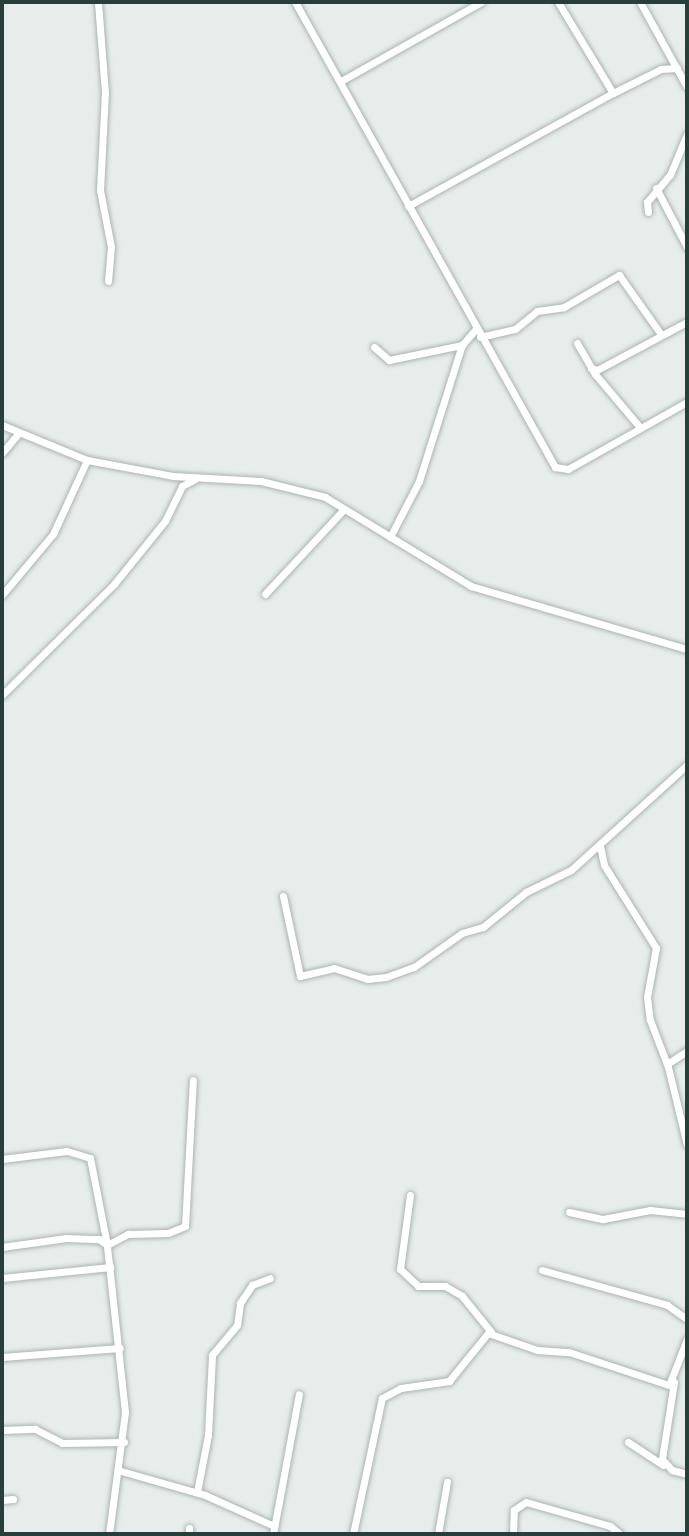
<!DOCTYPE html>
<style>
body{margin:0}
#map{position:relative;width:689px;height:1536px;overflow:hidden;background:#e7edeb;font-family:"Space Grotesk",sans-serif}
div>[style]{position:absolute}
[style*='--x']{left:calc(var(--x)*1px);top:calc(var(--y)*1px);width:calc(var(--w)*1px);rotate:calc(var(--a)*1deg)}
.roads{filter:drop-shadow(0 0 2px #aab5b2) drop-shadow(0 0 2px #aab5b2)}
.minor>*{height:7px;margin:-3.5px;padding:0 3.5px;transform-origin:3.5px;border-radius:3.5px;background:#fff}
span{translate:-50% -50%;white-space:nowrap;text-align:center;line-height:1.15;-webkit-text-stroke:7px #f7faf9;paint-order:stroke}
.frame{position:absolute;inset:0;border:4px solid #273e39;pointer-events:none}
</style>
<div id="map">
<div class="roads">
<div class="minor">
<i style="--x:98;--y:2;--w:90;--a:85.6"></i>
<i style="--x:105;--y:92;--w:98;--a:92.9"></i>
<i style="--x:100;--y:190;--w:58;--a:79.1"></i>
<i style="--x:111;--y:247;--w:34;--a:95"></i>
<i style="--x:295;--y:2;--w:533;--a:60.79"></i>
<i style="--x:555;--y:467;--w:13;--a:9"></i>
<i style="--x:568;--y:469;--w:137;--a:-29.4"></i>
<i style="--x:558;--y:2;--w:106;--a:58.9"></i>
<i style="--x:640;--y:2;--w:97;--a:61.1"></i>
<i style="--x:341;--y:81;--w:161;--a:-29.4"></i>
<i style="--x:656;--y:188;--w:67;--a:62.3"></i>
<i style="--x:408;--y:206;--w:234;--a:-28.9"></i>
<i style="--x:613;--y:93;--w:54;--a:-26.6"></i>
<i style="--x:661;--y:69;--w:16;--a:-4"></i>
<i style="--x:648;--y:212;--w:10;--a:-96"></i>
<i style="--x:647;--y:202;--w:35;--a:-50"></i>
<i style="--x:670;--y:175;--w:44;--a:-67.5"></i>
<i style="--x:480;--y:337;--w:36;--a:-13"></i>
<i style="--x:515;--y:329;--w:28;--a:-39"></i>
<i style="--x:537;--y:311;--w:27;--a:-8"></i>
<i style="--x:564;--y:307;--w:64;--a:-30.2"></i>
<i style="--x:619;--y:275;--w:71;--a:54.7"></i>
<i style="--x:577;--y:343;--w:36;--a:60"></i>
<i style="--x:595;--y:374;--w:67;--a:49.9"></i>
<i style="--x:374;--y:347;--w:20;--a:41"></i>
<i style="--x:389;--y:360;--w:75;--a:-11.6"></i>
<i style="--x:462;--y:345;--w:20;--a:-49"></i>
<i style="--x:591;--y:368;--w:6;--a:18"></i>
<i style="--x:597;--y:370;--w:102;--a:-28.1"></i>
<i style="--x:2;--y:425;--w:92;--a:22.4"></i>
<i style="--x:87;--y:460;--w:87;--a:10.5"></i>
<i style="--x:173;--y:476;--w:88;--a:3.3"></i>
<i style="--x:261;--y:481;--w:66;--a:14"></i>
<i style="--x:325;--y:497;--w:171;--a:31.4"></i>
<i style="--x:471;--y:586;--w:225;--a:16.3"></i>
<i style="--x:2;--y:453;--w:26;--a:-50"></i>
<i style="--x:390;--y:537;--w:63;--a:-62.6"></i>
<i style="--x:419;--y:481;--w:143;--a:-72.5"></i>
<i style="--x:265;--y:594;--w:115;--a:-47.1"></i>
<i style="--x:2;--y:595;--w:80;--a:-50.1"></i>
<i style="--x:53;--y:534;--w:81;--a:-65.3"></i>
<i style="--x:2;--y:695;--w:158;--a:-44.7"></i>
<i style="--x:114;--y:584;--w:81;--a:-51"></i>
<i style="--x:165;--y:521;--w:39;--a:-64"></i>
<i style="--x:182;--y:486;--w:15;--a:-28"></i>
<i style="--x:600;--y:846;--w:19;--a:78"></i>
<i style="--x:604;--y:865;--w:98;--a:57.9"></i>
<i style="--x:656;--y:948;--w:50;--a:100.4"></i>
<i style="--x:647;--y:997;--w:23;--a:83"></i>
<i style="--x:650;--y:1020;--w:50;--a:69"></i>
<i style="--x:668;--y:1067;--w:80;--a:76.3"></i>
<i style="--x:283;--y:896;--w:82;--a:78"></i>
<i style="--x:300;--y:976;--w:35;--a:-13"></i>
<i style="--x:334;--y:968;--w:35;--a:18"></i>
<i style="--x:367;--y:979;--w:19;--a:-6"></i>
<i style="--x:386;--y:977;--w:30;--a:-20"></i>
<i style="--x:414;--y:967;--w:59;--a:-35.3"></i>
<i style="--x:462;--y:933;--w:22;--a:-16"></i>
<i style="--x:483;--y:927;--w:55;--a:-39.1"></i>
<i style="--x:526;--y:892;--w:50;--a:-26.1"></i>
<i style="--x:571;--y:870;--w:156;--a:-42.2"></i>
<i style="--x:667;--y:1064;--w:24;--a:-33"></i>
<i style="--x:2;--y:1159;--w:65;--a:-7"></i>
<i style="--x:67;--y:1151;--w:24;--a:17"></i>
<i style="--x:90;--y:1158;--w:89;--a:78.9"></i>
<i style="--x:410;--y:1195;--w:75;--a:97.7"></i>
<i style="--x:400;--y:1269;--w:25;--a:43"></i>
<i style="--x:418;--y:1286;--w:27;--a:0"></i>
<i style="--x:445;--y:1286;--w:20;--a:30"></i>
<i style="--x:462;--y:1296;--w:46;--a:51.1"></i>
<i style="--x:569;--y:1212;--w:35;--a:12"></i>
<i style="--x:603;--y:1219;--w:48;--a:-10.8"></i>
<i style="--x:650;--y:1210;--w:37;--a:6"></i>
<i style="--x:2;--y:1247;--w:65;--a:-8"></i>
<i style="--x:66;--y:1238;--w:33;--a:2"></i>
<i style="--x:99;--y:1239;--w:10;--a:37"></i>
<i style="--x:542;--y:1270;--w:130;--a:15.6"></i>
<i style="--x:667;--y:1305;--w:24;--a:35"></i>
<i style="--x:2;--y:1278;--w:109;--a:-5.8"></i>
<i style="--x:2;--y:1357;--w:118;--a:-4.4"></i>
<i style="--x:674;--y:1382;--w:78;--a:98.9"></i>
<i style="--x:662;--y:1459;--w:15;--a:48"></i>
<i style="--x:672;--y:1470;--w:16;--a:15"></i>
<i style="--x:2;--y:1430;--w:33;--a:-2"></i>
<i style="--x:35;--y:1429;--w:30;--a:27"></i>
<i style="--x:62;--y:1443;--w:62;--a:-0.9"></i>
<i style="--x:628;--y:1442;--w:42;--a:33.3"></i>
<i style="--x:121;--y:1471;--w:87;--a:15.9"></i>
<i style="--x:205;--y:1495;--w:76;--a:24.2"></i>
<i style="--x:197;--y:1492;--w:58;--a:-79.1"></i>
<i style="--x:208;--y:1435;--w:80;--a:-87.1"></i>
<i style="--x:212;--y:1355;--w:39;--a:-50"></i>
<i style="--x:237;--y:1325;--w:22;--a:-82"></i>
<i style="--x:240;--y:1303;--w:22;--a:-56"></i>
<i style="--x:252;--y:1285;--w:19;--a:-21"></i>
<i style="--x:2;--y:1500;--w:11;--a:-5"></i>
<i style="--x:109;--y:1534;--w:123;--a:-82.5"></i>
<i style="--x:125;--y:1412;--w:168;--a:-96.2"></i>
<i style="--x:107;--y:1245;--w:24;--a:-28"></i>
<i style="--x:128;--y:1234;--w:40;--a:-1.4"></i>
<i style="--x:168;--y:1233;--w:18;--a:-22"></i>
<i style="--x:185;--y:1226;--w:146;--a:-86.9"></i>
<i style="--x:189;--y:1534;--w:6;--a:-90"></i>
<i style="--x:273;--y:1534;--w:142;--a:-79.5"></i>
<i style="--x:353;--y:1534;--w:139;--a:-78"></i>
<i style="--x:382;--y:1398;--w:21;--a:-28"></i>
<i style="--x:401;--y:1388;--w:49;--a:-8.3"></i>
<i style="--x:449;--y:1381;--w:62;--a:-50.9"></i>
<i style="--x:488;--y:1333;--w:52;--a:19.1"></i>
<i style="--x:537;--y:1350;--w:32;--a:4"></i>
<i style="--x:569;--y:1352;--w:105;--a:18.3"></i>
<i style="--x:669;--y:1385;--w:49;--a:-68.6"></i>
<i style="--x:438;--y:1534;--w:53;--a:-80.2"></i>
<i style="--x:513;--y:1534;--w:24;--a:-88"></i>
<i style="--x:514;--y:1510;--w:14;--a:-34"></i>
<i style="--x:526;--y:1502;--w:87;--a:15.9"></i>
<i style="--x:610;--y:1526;--w:13;--a:39"></i>
</div>
</div>
<div class="frame"></div>
</div>
